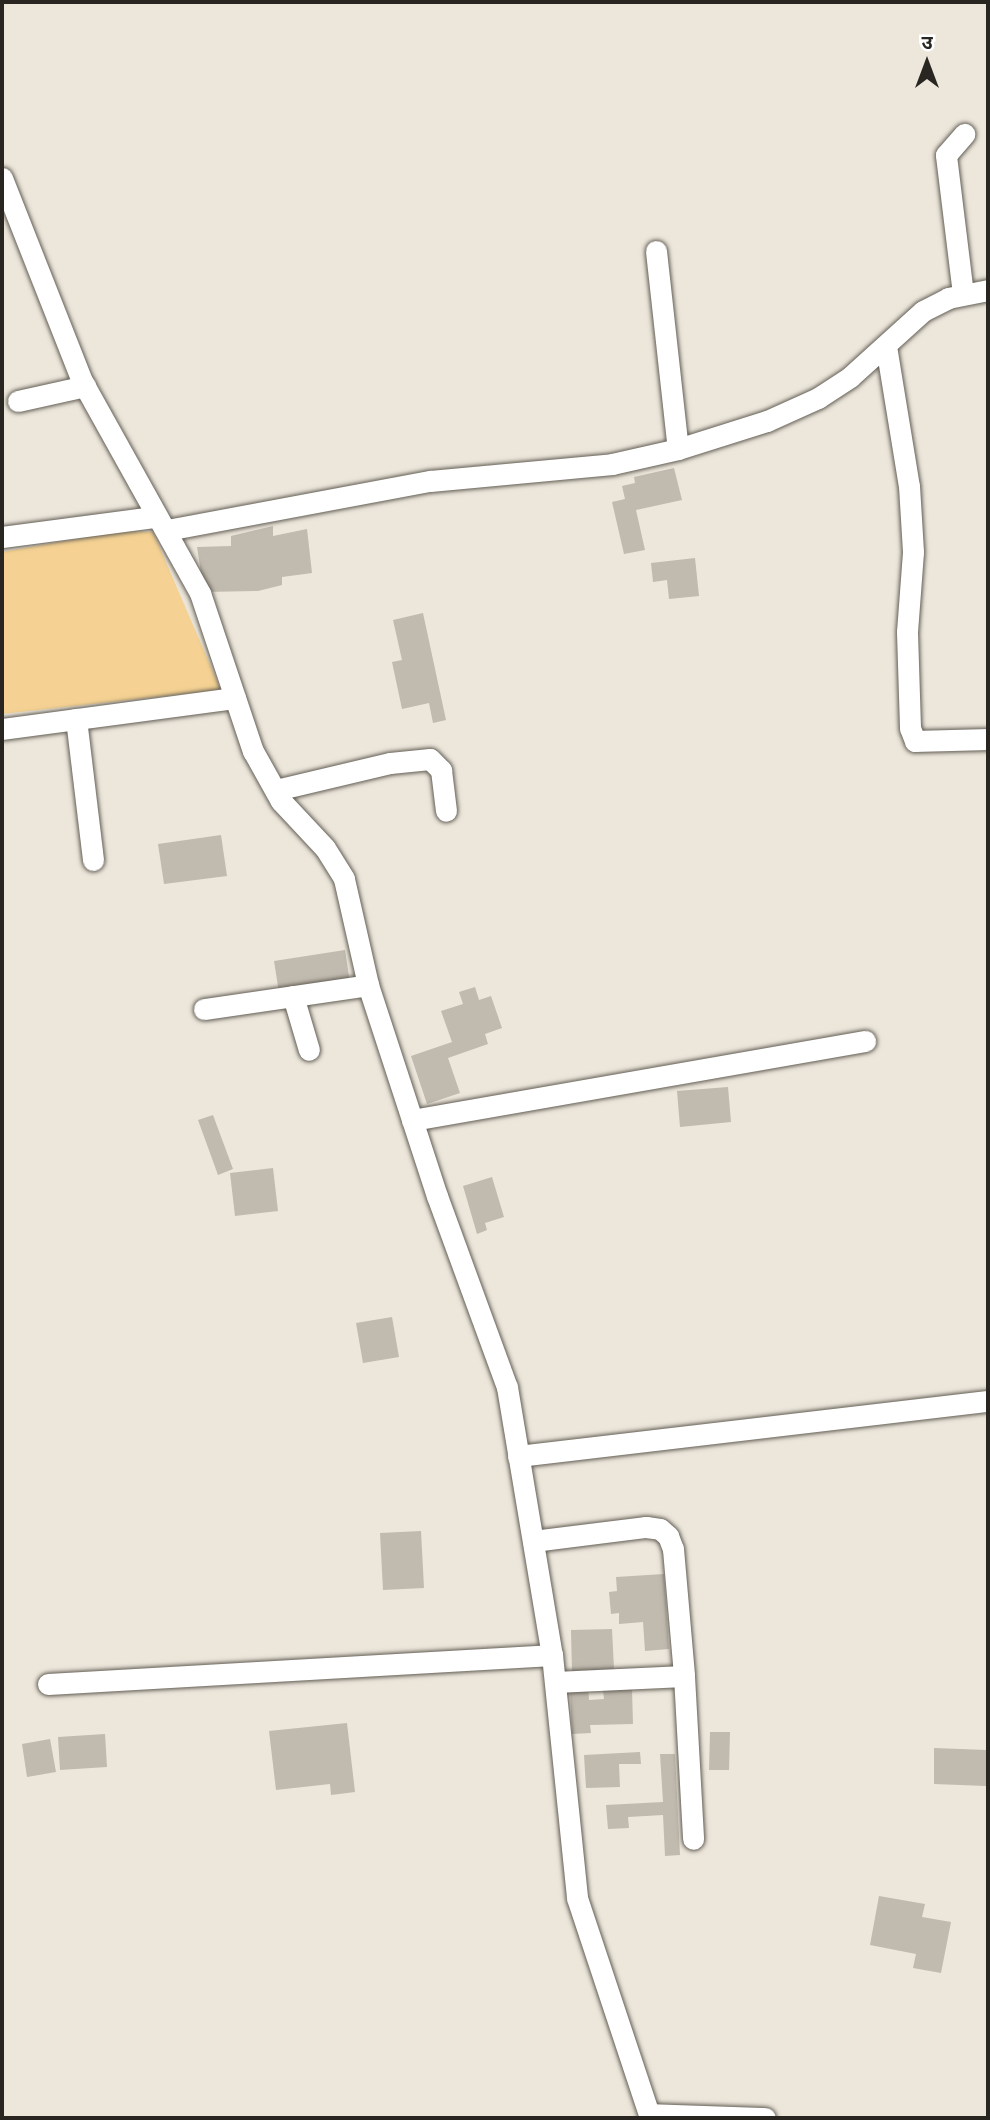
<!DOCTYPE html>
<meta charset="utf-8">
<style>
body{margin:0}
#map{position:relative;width:990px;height:2120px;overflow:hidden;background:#ece6db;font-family:Quicksand,"Noto Sans Devanagari",sans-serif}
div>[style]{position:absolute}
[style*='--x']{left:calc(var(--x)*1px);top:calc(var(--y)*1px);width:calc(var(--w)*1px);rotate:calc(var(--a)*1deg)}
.green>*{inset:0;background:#f5d293}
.building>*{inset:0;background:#c0baaf}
.roads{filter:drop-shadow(0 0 2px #635e55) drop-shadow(0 0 2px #635e55)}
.minor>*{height:21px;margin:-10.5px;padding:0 10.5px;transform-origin:10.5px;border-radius:10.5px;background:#fff}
span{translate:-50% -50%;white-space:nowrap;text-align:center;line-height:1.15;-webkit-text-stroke:5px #fff;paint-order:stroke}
.frame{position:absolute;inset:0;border:4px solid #292622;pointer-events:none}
.north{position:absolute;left:892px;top:28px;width:70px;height:70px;-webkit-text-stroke:5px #fff;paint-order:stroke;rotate:0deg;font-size:19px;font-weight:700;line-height:28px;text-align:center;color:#292622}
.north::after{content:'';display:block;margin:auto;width:24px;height:32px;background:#292622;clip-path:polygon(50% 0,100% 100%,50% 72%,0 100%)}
</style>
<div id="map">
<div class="green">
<i style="clip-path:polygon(121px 531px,153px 532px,221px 690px,2px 714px,2px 552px)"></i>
</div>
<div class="building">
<i style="clip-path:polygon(674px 468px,682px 500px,636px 510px,645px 550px,624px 554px,612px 502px,625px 499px,622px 486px,635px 483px,634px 477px)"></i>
<i style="clip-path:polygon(273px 526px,273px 536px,307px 529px,312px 573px,282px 577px,282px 585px,258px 591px,204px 592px,197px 547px,231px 546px,231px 536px)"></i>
<i style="clip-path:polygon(695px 558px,699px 596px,669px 599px,667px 580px,653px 582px,651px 563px)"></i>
<i style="clip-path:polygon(423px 613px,446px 720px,433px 723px,429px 703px,402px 709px,392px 662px,402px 660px,393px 620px)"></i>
<i style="clip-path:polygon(221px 835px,227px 876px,164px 884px,158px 844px)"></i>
<i style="clip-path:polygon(345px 950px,350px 983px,279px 993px,274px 961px)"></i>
<i style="clip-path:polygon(475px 987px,479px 1000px,491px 996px,502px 1028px,485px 1034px,488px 1044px,448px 1058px,460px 1093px,427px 1104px,411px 1056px,452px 1042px,441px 1011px,463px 1004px,459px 992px)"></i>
<i style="clip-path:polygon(728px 1087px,731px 1122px,680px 1127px,677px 1091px)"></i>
<i style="clip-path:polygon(213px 1115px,233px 1169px,218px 1175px,198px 1120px)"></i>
<i style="clip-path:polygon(273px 1168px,278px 1211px,235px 1216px,230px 1173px)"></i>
<i style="clip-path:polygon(492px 1177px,504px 1217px,485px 1223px,487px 1230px,477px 1234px,463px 1186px)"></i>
<i style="clip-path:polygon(392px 1317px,399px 1357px,363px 1363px,356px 1323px)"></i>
<i style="clip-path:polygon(421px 1531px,424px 1588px,383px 1590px,380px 1533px)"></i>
<i style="clip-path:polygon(664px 1574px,669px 1649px,645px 1651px,643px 1622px,619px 1624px,619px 1613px,611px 1614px,609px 1592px,617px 1591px,616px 1577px)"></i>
<i style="clip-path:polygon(612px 1629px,614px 1669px,572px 1671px,571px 1630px)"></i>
<i style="clip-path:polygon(588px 1686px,589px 1700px,604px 1699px,603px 1690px,632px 1689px,633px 1724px,590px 1725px,591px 1733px,572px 1734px,570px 1687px)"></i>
<i style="clip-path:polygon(347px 1723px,355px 1792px,331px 1795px,330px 1784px,276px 1790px,269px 1731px)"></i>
<i style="clip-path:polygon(710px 1732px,730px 1732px,729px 1770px,709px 1770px)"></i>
<i style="clip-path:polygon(105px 1734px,107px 1767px,60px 1770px,58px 1737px)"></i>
<i style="clip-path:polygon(50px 1739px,56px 1772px,27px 1777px,22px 1744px)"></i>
<i style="clip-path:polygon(934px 1748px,987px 1750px,986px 1786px,934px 1784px)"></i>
<i style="clip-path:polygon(640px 1752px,641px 1764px,619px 1764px,620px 1787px,586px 1788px,584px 1755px)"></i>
<i style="clip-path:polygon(660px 1754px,675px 1754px,680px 1855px,665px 1856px,663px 1815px,628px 1817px,629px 1828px,608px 1829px,606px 1805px,663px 1802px)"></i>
<i style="clip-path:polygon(879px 1896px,925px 1904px,922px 1917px,951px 1922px,941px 1973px,913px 1968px,916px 1954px,870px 1945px)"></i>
</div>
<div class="roads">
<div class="minor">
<i style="--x:2;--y:178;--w:218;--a:68.5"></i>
<i style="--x:82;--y:381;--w:243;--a:60.9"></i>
<i style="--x:200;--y:593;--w:167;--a:71.5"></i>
<i style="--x:253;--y:751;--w:57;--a:60.8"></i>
<i style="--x:281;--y:801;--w:64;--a:46.9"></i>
<i style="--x:325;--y:848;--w:36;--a:58"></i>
<i style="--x:344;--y:879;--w:109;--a:77.2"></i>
<i style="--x:368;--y:985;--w:222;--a:71.9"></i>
<i style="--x:437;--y:1196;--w:203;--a:69.9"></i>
<i style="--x:507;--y:1387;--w:272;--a:80.5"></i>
<i style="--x:552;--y:1655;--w:244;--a:84.1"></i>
<i style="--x:577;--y:1898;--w:232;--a:71.6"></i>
<i style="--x:656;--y:251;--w:199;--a:83.7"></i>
<i style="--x:963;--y:294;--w:140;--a:-97"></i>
<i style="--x:946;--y:155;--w:28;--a:-49"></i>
<i style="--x:886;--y:346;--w:142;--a:80.7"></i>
<i style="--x:909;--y:486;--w:66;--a:86.5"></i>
<i style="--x:913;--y:552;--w:80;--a:94.3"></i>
<i style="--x:907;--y:632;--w:96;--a:88.2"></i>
<i style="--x:910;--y:728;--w:14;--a:69"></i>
<i style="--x:915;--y:741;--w:73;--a:-1.6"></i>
<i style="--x:18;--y:401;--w:69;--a:-12.6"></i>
<i style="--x:167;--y:530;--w:268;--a:-10.6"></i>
<i style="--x:430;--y:481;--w:183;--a:-5.3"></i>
<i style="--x:612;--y:464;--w:68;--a:-12.8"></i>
<i style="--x:678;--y:449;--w:93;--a:-17.5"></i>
<i style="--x:767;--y:421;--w:56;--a:-24.3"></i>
<i style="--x:818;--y:398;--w:38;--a:-33"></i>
<i style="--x:850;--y:377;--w:98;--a:-42.1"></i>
<i style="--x:923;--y:311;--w:28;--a:-27"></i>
<i style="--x:948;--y:298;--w:41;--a:-11.3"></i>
<i style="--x:2;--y:537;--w:153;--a:-7.5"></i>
<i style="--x:76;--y:719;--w:142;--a:83.1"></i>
<i style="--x:2;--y:729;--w:235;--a:-7.6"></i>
<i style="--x:276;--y:790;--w:117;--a:-13.3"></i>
<i style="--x:390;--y:763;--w:40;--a:-5.7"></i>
<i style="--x:430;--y:759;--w:16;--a:45"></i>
<i style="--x:441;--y:770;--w:41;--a:83"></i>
<i style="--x:293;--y:996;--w:56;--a:73.5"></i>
<i style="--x:204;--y:1009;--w:166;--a:-8.3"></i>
<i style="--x:412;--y:1120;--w:460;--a:-9.9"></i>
<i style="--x:518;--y:1456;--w:473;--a:-6.7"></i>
<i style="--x:533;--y:1541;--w:114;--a:-7.1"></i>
<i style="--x:646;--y:1527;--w:14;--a:8"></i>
<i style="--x:660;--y:1529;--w:11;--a:41"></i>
<i style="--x:668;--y:1536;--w:14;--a:69"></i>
<i style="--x:673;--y:1549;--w:127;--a:85"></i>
<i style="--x:684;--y:1676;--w:163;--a:86.8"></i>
<i style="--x:555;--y:1682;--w:129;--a:-2.7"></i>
<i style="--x:48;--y:1684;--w:505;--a:-3.29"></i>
<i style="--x:649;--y:2114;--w:116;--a:2"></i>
</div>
</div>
<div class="frame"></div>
<div class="north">उ</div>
</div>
